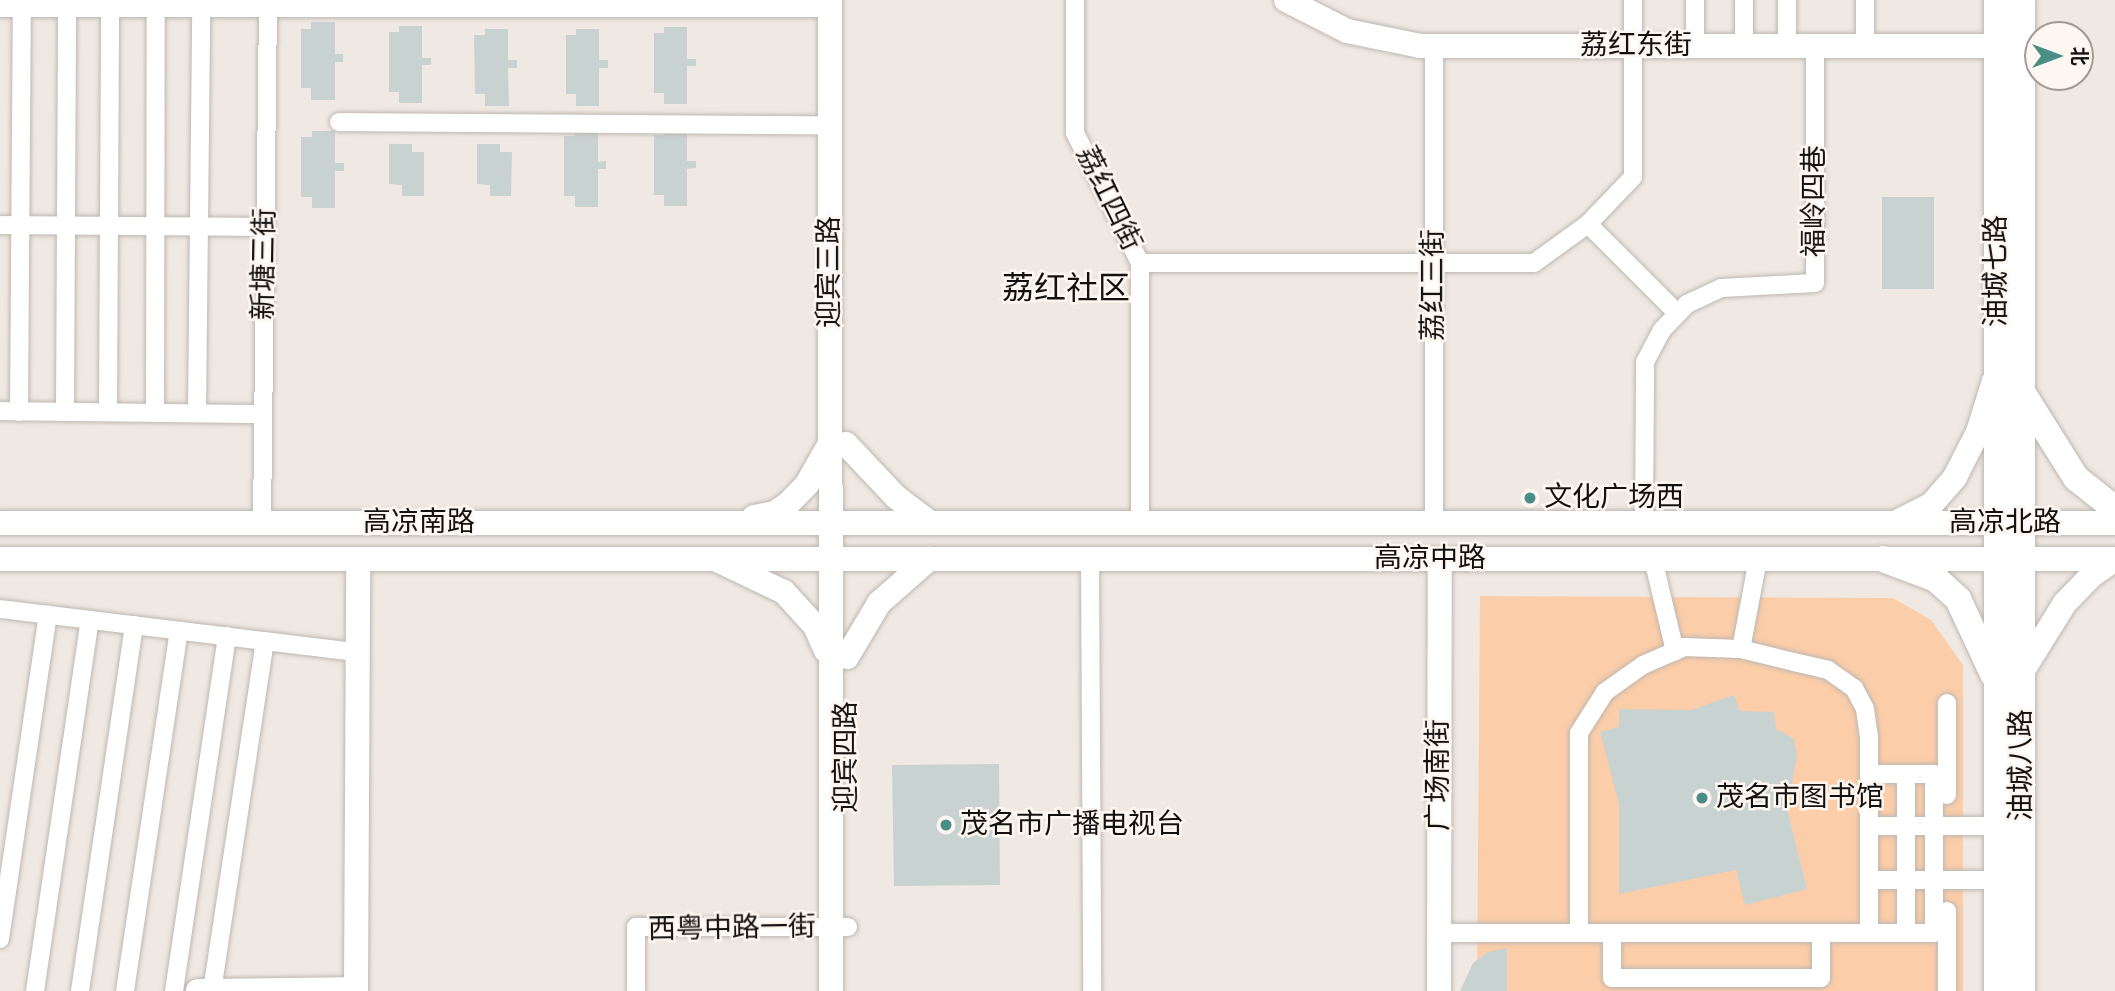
<!DOCTYPE html>
<meta charset="utf-8">
<style>
body{margin:0}
#map{position:relative;width:2115px;height:991px;overflow:hidden;background:#f0e9e3;font-family:"Alegreya Sans","Noto Sans SC",sans-serif}
div>[style]{position:absolute}
[style*='--x']{left:calc(var(--x)*1px);top:calc(var(--y)*1px);width:calc(var(--w)*1px);rotate:calc(var(--a)*1deg)}
.green>*{inset:0;background:#fbcda8}
.building>*{inset:0;background:#c8d2d1}
.roads{filter:drop-shadow(0 0 2px #beb7b1) drop-shadow(0 0 2px #beb7b1)}
.street>*{height:18px;margin:-9px;padding:0 9px;transform-origin:9px;border-radius:9px;background:#fff}
.secondary>*{height:24px;margin:-12px;padding:0 12px;transform-origin:12px;border-radius:12px;background:#fff}
.primary>*{height:26px;margin:-13px;padding:0 13px;transform-origin:13px;border-radius:13px;background:#fff}
.dots>*{width:19px;height:19px;translate:-50% -50%;box-sizing:border-box;border:4px solid #fef6f0;border-radius:50%}
span{translate:-50% -50%;white-space:nowrap;text-align:center;line-height:1.15;-webkit-text-stroke:5px #fef6f0;paint-order:stroke}
.street-label{font-size:28px;color:#13110f}
.poi-label{font-size:28px;color:#13110f}
.left{translate:0 -50%;text-align:left}
.quarter-label{font-size:32px;color:#13110f}
.north{position:absolute;left:2024px;top:21px;width:70px;height:70px;box-sizing:border-box;background:#fef6f0;border:2px solid #a09a96;border-radius:50%;rotate:90deg;font-size:19px;font-weight:700;line-height:28px;text-align:center;color:#13110f}
.north::after{content:'';display:block;margin:auto;width:24px;height:32px;background:#488e87;clip-path:polygon(50% 0,100% 100%,50% 72%,0 100%)}
</style>
<div id="map">
<div class="green">
<i style="clip-path:polygon(1480px 596px,1893px 598px,1931px 620px,1963px 665px,1963px 991px,1477px 991px)"></i>
</div>
<div class="building">
<i style="clip-path:polygon(311px 22px,335px 22px,335px 54px,343px 54px,343px 62px,335px 62px,335px 100px,311px 100px,311px 88px,301px 88px,301px 29px,311px 29px)"></i>
<i style="clip-path:polygon(399px 26px,422px 26px,422px 58px,431px 58px,431px 65px,422px 65px,422px 103px,399px 103px,399px 92px,389px 92px,389px 32px,399px 32px)"></i>
<i style="clip-path:polygon(664px 27px,687px 27px,687px 59px,696px 59px,696px 66px,687px 66px,687px 104px,664px 104px,664px 93px,654px 93px,654px 33px,664px 33px)"></i>
<i style="clip-path:polygon(485px 29px,508px 29px,508px 60px,517px 60px,517px 68px,508px 68px,509px 106px,485px 106px,485px 94px,475px 94px,474px 35px,485px 35px)"></i>
<i style="clip-path:polygon(576px 29px,599px 29px,599px 60px,608px 60px,608px 68px,599px 68px,599px 106px,576px 106px,576px 94px,566px 94px,566px 35px,576px 35px)"></i>
<i style="clip-path:polygon(664px 129px,687px 129px,687px 161px,696px 161px,696px 168px,687px 169px,687px 206px,664px 206px,664px 195px,654px 195px,654px 135px,664px 135px)"></i>
<i style="clip-path:polygon(575px 130px,598px 130px,598px 162px,606px 161px,606px 169px,598px 169px,598px 207px,575px 207px,575px 196px,564px 196px,564px 136px,575px 136px)"></i>
<i style="clip-path:polygon(312px 131px,335px 131px,335px 163px,344px 163px,344px 171px,335px 171px,335px 208px,312px 208px,312px 197px,301px 197px,301px 137px,312px 137px)"></i>
<i style="clip-path:polygon(389px 144px,412px 144px,412px 152px,424px 152px,424px 196px,402px 196px,402px 185px,389px 184px)"></i>
<i style="clip-path:polygon(477px 144px,500px 144px,500px 152px,512px 152px,511px 196px,490px 196px,490px 185px,477px 184px)"></i>
<i style="clip-path:polygon(1882px 197px,1934px 197px,1934px 289px,1882px 289px)"></i>
<i style="clip-path:polygon(1734px 695px,1740px 711px,1774px 712px,1776px 729px,1794px 739px,1797px 756px,1787px 809px,1807px 889px,1745px 905px,1736px 870px,1619px 894px,1619px 804px,1600px 732px,1619px 727px,1619px 709px,1692px 710px)"></i>
<i style="clip-path:polygon(999px 764px,1000px 885px,894px 886px,892px 765px)"></i>
<i style="clip-path:polygon(1507px 948px,1507px 991px,1460px 991px,1473px 963px,1488px 952px)"></i>
</div>
<div class="roads">
<div class="street">
<i style="--x:1075;--y:0;--w:133;--a:90"></i>
<i style="--x:1075;--y:133;--w:145;--a:63.4"></i>
<i style="--x:1140;--y:263;--w:260;--a:90"></i>
<i style="--x:1695;--y:0;--w:46;--a:90"></i>
<i style="--x:1744;--y:0;--w:46;--a:90"></i>
<i style="--x:1787;--y:0;--w:46;--a:90"></i>
<i style="--x:1865;--y:0;--w:46;--a:90"></i>
<i style="--x:1434;--y:46;--w:477;--a:90"></i>
<i style="--x:339;--y:122;--w:491;--a:0.4"></i>
<i style="--x:1588;--y:224;--w:126;--a:45"></i>
<i style="--x:0;--y:225;--w:265;--a:0.4"></i>
<i style="--x:1140;--y:263;--w:394;--a:0"></i>
<i style="--x:1534;--y:263;--w:67;--a:-35.8"></i>
<i style="--x:1588;--y:224;--w:65;--a:-46.2"></i>
<i style="--x:1633;--y:177;--w:177;--a:-90"></i>
<i style="--x:0;--y:411;--w:263;--a:0.7"></i>
<i style="--x:19;--y:412;--w:407;--a:-89.6"></i>
<i style="--x:65;--y:412;--w:407;--a:-89.7"></i>
<i style="--x:108;--y:412;--w:407;--a:-89.7"></i>
<i style="--x:155;--y:413;--w:408;--a:-89.9"></i>
<i style="--x:197;--y:413;--w:408;--a:-89.4"></i>
<i style="--x:262;--y:523;--w:518;--a:-89.34"></i>
<i style="--x:1644;--y:523;--w:161;--a:-89.6"></i>
<i style="--x:1645;--y:362;--w:36;--a:-62"></i>
<i style="--x:1662;--y:330;--w:36;--a:-46"></i>
<i style="--x:1687;--y:304;--w:38;--a:-25"></i>
<i style="--x:1721;--y:288;--w:94;--a:-3"></i>
<i style="--x:1815;--y:283;--w:237;--a:-90"></i>
<i style="--x:1090;--y:559;--w:432;--a:89.7"></i>
<i style="--x:1653;--y:559;--w:95;--a:76.6"></i>
<i style="--x:0;--y:609;--w:360;--a:6.9"></i>
<i style="--x:1741;--y:649;--w:92;--a:-79.3"></i>
<i style="--x:1947;--y:703;--w:92;--a:90"></i>
<i style="--x:1906;--y:774;--w:159;--a:90"></i>
<i style="--x:1869;--y:826;--w:128;--a:0"></i>
<i style="--x:1869;--y:880;--w:128;--a:0"></i>
<i style="--x:1947;--y:911;--w:80;--a:90"></i>
<i style="--x:1439;--y:933;--w:495;--a:0"></i>
<i style="--x:1934;--y:933;--w:159;--a:-90"></i>
<i style="--x:1934;--y:774;--w:65;--a:180"></i>
<i style="--x:1579;--y:933;--w:200;--a:-90"></i>
<i style="--x:1579;--y:733;--w:49;--a:-57.6"></i>
<i style="--x:1605;--y:692;--w:47;--a:-35.4"></i>
<i style="--x:1643;--y:665;--w:45;--a:-23.7"></i>
<i style="--x:1684;--y:647;--w:57;--a:2"></i>
<i style="--x:1741;--y:649;--w:55;--a:13.8"></i>
<i style="--x:1794;--y:662;--w:35;--a:13"></i>
<i style="--x:1828;--y:670;--w:32;--a:35"></i>
<i style="--x:1854;--y:688;--w:24;--a:62"></i>
<i style="--x:1865;--y:709;--w:27;--a:82"></i>
<i style="--x:1869;--y:736;--w:197;--a:90"></i>
<i style="--x:1612;--y:933;--w:45;--a:90"></i>
<i style="--x:1612;--y:978;--w:209;--a:0"></i>
<i style="--x:1821;--y:978;--w:45;--a:-90"></i>
<i style="--x:0;--y:939;--w:328;--a:-81.6"></i>
<i style="--x:35;--y:991;--w:375;--a:-81.6"></i>
<i style="--x:80;--y:991;--w:370;--a:-81.6"></i>
<i style="--x:125;--y:991;--w:364;--a:-81.5"></i>
<i style="--x:174;--y:991;--w:359;--a:-81.5"></i>
<i style="--x:212;--y:991;--w:354;--a:-81.4"></i>
<i style="--x:636;--y:991;--w:64;--a:-90"></i>
<i style="--x:636;--y:927;--w:212;--a:0"></i>
</div>
<div class="secondary">
<i style="--x:830;--y:0;--w:991;--a:89.94"></i>
<i style="--x:1286;--y:0;--w:68;--a:26.9"></i>
<i style="--x:1347;--y:31;--w:75;--a:11.6"></i>
<i style="--x:1420;--y:46;--w:577;--a:0"></i>
<i style="--x:0;--y:5;--w:830;--a:0"></i>
<i style="--x:846;--y:444;--w:73;--a:46.7"></i>
<i style="--x:896;--y:497;--w:43;--a:37.4"></i>
<i style="--x:754;--y:517;--w:21;--a:-11"></i>
<i style="--x:775;--y:513;--w:16;--a:-35"></i>
<i style="--x:788;--y:504;--w:28;--a:-46"></i>
<i style="--x:807;--y:484;--w:43;--a:-60.4"></i>
<i style="--x:1899;--y:521;--w:36;--a:-27"></i>
<i style="--x:1931;--y:505;--w:37;--a:-49"></i>
<i style="--x:1955;--y:477;--w:51;--a:-62.9"></i>
<i style="--x:1978;--y:432;--w:53;--a:-72.6"></i>
<i style="--x:0;--y:523;--w:2115;--a:0"></i>
<i style="--x:0;--y:559;--w:2115;--a:0"></i>
<i style="--x:719;--y:561;--w:72;--a:25.5"></i>
<i style="--x:784;--y:592;--w:46;--a:47.6"></i>
<i style="--x:815;--y:626;--w:27;--a:66"></i>
<i style="--x:847;--y:657;--w:63;--a:-59.3"></i>
<i style="--x:879;--y:603;--w:67;--a:-41.3"></i>
<i style="--x:2022;--y:672;--w:81;--a:-58.1"></i>
<i style="--x:2065;--y:603;--w:37;--a:-46"></i>
<i style="--x:2091;--y:576;--w:29;--a:-35"></i>
<i style="--x:198;--y:991;--w:158;--a:-0.7"></i>
<i style="--x:356;--y:989;--w:430;--a:-89.7"></i>
<i style="--x:1439;--y:991;--w:432;--a:-89.9"></i>
</div>
<div class="primary">
<i style="--x:1997;--y:0;--w:991;--a:90"></i>
<i style="--x:2022;--y:0;--w:991;--a:90"></i>
<i style="--x:2022;--y:392;--w:102;--a:57.9"></i>
<i style="--x:2076;--y:478;--w:50;--a:38.5"></i>
<i style="--x:1883;--y:559;--w:57;--a:20.7"></i>
<i style="--x:1936;--y:579;--w:30;--a:42"></i>
<i style="--x:1958;--y:599;--w:83;--a:65"></i>
</div>
</div>
<div class="dots">
<i style="left:1530px;top:498px;background:#488e87"></i>
<i style="left:1702px;top:798px;background:#488e87"></i>
<i style="left:946px;top:825px;background:#488e87"></i>
</div>
<div class="street-label">
<span style="left:1636px;top:46px">荔红东街</span>
<span style="left:1108px;top:199px;rotate:64deg">荔红四街</span>
<span style="left:1815px;top:201px;rotate:-90deg">福岭四巷</span>
<span style="left:265px;top:264px;rotate:-89deg">新塘三街</span>
<span style="left:1997px;top:271px;rotate:-90deg">油城七路</span>
<span style="left:830px;top:272px;rotate:-90deg">迎宾三路</span>
<span style="left:1434px;top:285px;rotate:-90deg">荔红三街</span>
<span style="left:419px;top:523px">高凉南路</span>
<span style="left:2005px;top:523px">高凉北路</span>
<span style="left:1430px;top:559px">高凉中路</span>
<span style="left:847px;top:757px;rotate:-90deg">迎宾四路</span>
<span style="left:2022px;top:765px;rotate:-90deg">油城八路</span>
<span style="left:1439px;top:775px;rotate:-90deg">广场南街</span>
<span style="left:732px;top:929px;rotate:-1deg">西粤中路一街</span>
</div>
<div class="poi-label">
<span class="left" style="left:1544px;top:498px">文化广场西</span>
<span class="left" style="left:1716px;top:798px">茂名市图书馆</span>
<span class="left" style="left:960px;top:825px">茂名市广播电视台</span>
</div>
<div class="quarter-label">
<span style="left:1066px;top:289px">荔红社区</span>
</div>
<div class="north">北</div>
</div>
